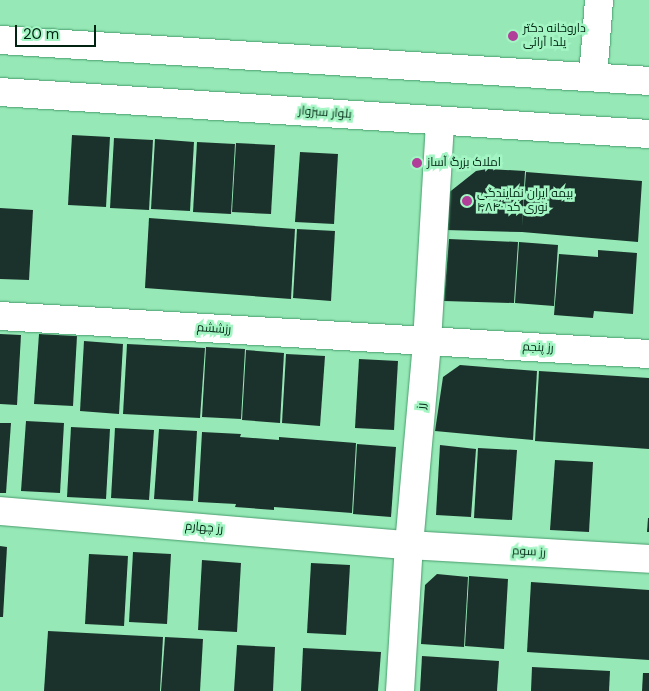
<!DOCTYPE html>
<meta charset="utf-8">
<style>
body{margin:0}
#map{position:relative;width:649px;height:691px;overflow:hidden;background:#96e9b6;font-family:"DM Sans",Cairo,sans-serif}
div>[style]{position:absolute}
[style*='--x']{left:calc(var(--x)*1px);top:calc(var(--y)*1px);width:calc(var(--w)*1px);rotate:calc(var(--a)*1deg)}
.building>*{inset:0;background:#1b322c}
.roads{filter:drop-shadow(0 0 1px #499c6d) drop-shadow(0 0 1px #499c6d)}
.minor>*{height:28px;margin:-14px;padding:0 14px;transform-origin:14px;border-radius:14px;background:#fff}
.dots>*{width:14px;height:14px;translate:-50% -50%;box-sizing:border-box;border:2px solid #a3f6c3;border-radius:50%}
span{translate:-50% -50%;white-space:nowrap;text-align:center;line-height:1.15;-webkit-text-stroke:5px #a3f6c3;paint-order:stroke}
.poi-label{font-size:12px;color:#012412}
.left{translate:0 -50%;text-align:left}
.street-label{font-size:12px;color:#012412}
.scale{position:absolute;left:15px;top:25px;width:81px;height:22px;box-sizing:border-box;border:2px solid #012412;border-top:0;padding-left:6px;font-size:15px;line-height:18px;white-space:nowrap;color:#012412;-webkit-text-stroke:4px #a3f6c3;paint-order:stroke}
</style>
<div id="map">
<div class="building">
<i style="clip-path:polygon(72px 135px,110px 137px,106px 207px,68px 205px)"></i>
<i style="clip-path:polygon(114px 138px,153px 140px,149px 210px,110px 208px)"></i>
<i style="clip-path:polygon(155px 139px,194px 142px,190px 211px,151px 209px)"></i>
<i style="clip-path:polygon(197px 142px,235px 144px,231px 214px,193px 212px)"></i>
<i style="clip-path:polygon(236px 143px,275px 145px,271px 214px,232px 212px)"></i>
<i style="clip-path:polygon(300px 152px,338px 154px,334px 224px,295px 222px)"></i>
<i style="clip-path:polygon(487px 169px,525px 171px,522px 226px,526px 172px,642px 181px,638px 242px,522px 232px,445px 230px,447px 194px,476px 171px)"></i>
<i style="clip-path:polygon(0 208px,33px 210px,29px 280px,0 279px)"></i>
<i style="clip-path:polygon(149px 218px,295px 229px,291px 299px,145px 288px)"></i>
<i style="clip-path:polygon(297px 229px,335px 231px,331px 301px,293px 298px)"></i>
<i style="clip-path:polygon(449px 239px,518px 242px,514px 303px,444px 301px)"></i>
<i style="clip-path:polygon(519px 242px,558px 245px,554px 306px,515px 303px)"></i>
<i style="clip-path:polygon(598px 250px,637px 253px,633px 314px,594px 311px,593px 318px,554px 315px,559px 254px,598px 257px)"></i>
<i style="clip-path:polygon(0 334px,21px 335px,17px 405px,0 404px)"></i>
<i style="clip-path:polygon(39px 334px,77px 336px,73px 406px,34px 404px)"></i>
<i style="clip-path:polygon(84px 341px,123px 344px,119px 414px,80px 411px)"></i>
<i style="clip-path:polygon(127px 344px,205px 348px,200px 418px,123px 414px)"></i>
<i style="clip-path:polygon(206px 347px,245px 349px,241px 419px,202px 417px)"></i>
<i style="clip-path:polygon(246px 350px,284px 353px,280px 423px,242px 420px)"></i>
<i style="clip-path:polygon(286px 354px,325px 356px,320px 426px,282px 423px)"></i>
<i style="clip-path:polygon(359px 359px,398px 361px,394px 430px,355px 428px)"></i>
<i style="clip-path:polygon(460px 365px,537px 371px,533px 440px,435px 431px,443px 377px)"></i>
<i style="clip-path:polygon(539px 371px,649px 378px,649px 449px,535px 441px)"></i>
<i style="clip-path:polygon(26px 421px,64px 423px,60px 493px,21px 491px)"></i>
<i style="clip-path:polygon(0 423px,11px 423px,6px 493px,0 493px)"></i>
<i style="clip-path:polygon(71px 427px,110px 429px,106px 499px,67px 497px)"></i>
<i style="clip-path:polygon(115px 428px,154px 430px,149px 500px,111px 498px)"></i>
<i style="clip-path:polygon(159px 429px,197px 431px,193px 501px,154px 499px)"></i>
<i style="clip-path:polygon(202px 432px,241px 434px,240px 437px,279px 440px,279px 437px,356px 443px,352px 513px,274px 507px,274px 510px,235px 507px,236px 504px,198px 502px)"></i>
<i style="clip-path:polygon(357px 444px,396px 447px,391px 517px,353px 514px)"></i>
<i style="clip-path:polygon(440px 445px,476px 449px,471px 517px,436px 515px)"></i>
<i style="clip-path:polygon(478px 448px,517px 450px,512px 520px,474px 518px)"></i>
<i style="clip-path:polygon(555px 460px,593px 462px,589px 532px,550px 530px)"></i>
<i style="clip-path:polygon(648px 518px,649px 518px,649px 532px,647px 532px)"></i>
<i style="clip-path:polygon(0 546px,7px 547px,3px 617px,0 617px)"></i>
<i style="clip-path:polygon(133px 552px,171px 554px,167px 624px,129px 622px)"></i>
<i style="clip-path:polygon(89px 554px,128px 556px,124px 626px,85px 624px)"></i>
<i style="clip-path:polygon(202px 560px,241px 563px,237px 632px,198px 630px)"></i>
<i style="clip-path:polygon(311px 563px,350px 565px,346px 635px,307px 633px)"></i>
<i style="clip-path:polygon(437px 574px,468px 577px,464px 647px,421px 644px,425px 585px)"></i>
<i style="clip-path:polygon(469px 576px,508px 579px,504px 649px,465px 646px)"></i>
<i style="clip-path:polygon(531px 582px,649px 590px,649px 660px,527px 652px)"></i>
<i style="clip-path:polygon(48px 631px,163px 637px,160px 691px,44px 691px)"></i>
<i style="clip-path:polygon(165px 637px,203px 639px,200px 691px,161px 691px)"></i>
<i style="clip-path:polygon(237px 645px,275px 647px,273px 691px,234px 691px)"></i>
<i style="clip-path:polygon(303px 648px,381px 652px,378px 691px,301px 691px)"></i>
<i style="clip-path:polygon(422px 656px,499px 661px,497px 691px,420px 691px)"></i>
<i style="clip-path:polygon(532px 667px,610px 671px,609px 691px,531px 691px)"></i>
<i style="clip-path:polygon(643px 673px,649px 673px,649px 691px,642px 691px)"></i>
</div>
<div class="roads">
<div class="minor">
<i style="--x:0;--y:40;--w:650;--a:3.61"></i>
<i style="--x:593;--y:77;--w:77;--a:-85.5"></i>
<i style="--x:0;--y:92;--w:650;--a:3.7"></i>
<i style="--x:0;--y:316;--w:650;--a:3.35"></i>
<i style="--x:0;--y:511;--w:410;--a:4.8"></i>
<i style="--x:409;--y:545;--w:240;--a:3.3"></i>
<i style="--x:400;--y:691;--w:146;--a:-86.5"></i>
<i style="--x:409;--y:545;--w:204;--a:-84.9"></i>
<i style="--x:427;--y:342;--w:221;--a:-86.6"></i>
</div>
</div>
<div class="dots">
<i style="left:513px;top:36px;background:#b13f9a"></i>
<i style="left:417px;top:163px;background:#b13f9a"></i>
<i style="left:467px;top:201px;background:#b13f9a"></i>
</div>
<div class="poi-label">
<span class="left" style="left:523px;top:36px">داروخانه دکتر<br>یلدا آرائی</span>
<span class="left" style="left:427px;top:163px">املاک بزرگ آساز</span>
<span class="left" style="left:477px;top:201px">بیمه ایران نمایندگی<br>نوری کد ۴۸۴۰</span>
</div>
<div class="street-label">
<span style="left:325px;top:113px;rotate:4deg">بلوار سبزوار</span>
<span style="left:214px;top:329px;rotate:4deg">رزششم</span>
<span style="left:538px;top:348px;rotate:3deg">رز پنجم</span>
<span style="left:422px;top:406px;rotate:-85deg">رز</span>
<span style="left:204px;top:528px;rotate:5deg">رز چهارم</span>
<span style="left:529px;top:552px;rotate:3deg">رز سوم</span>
</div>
<div class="scale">20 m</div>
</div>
